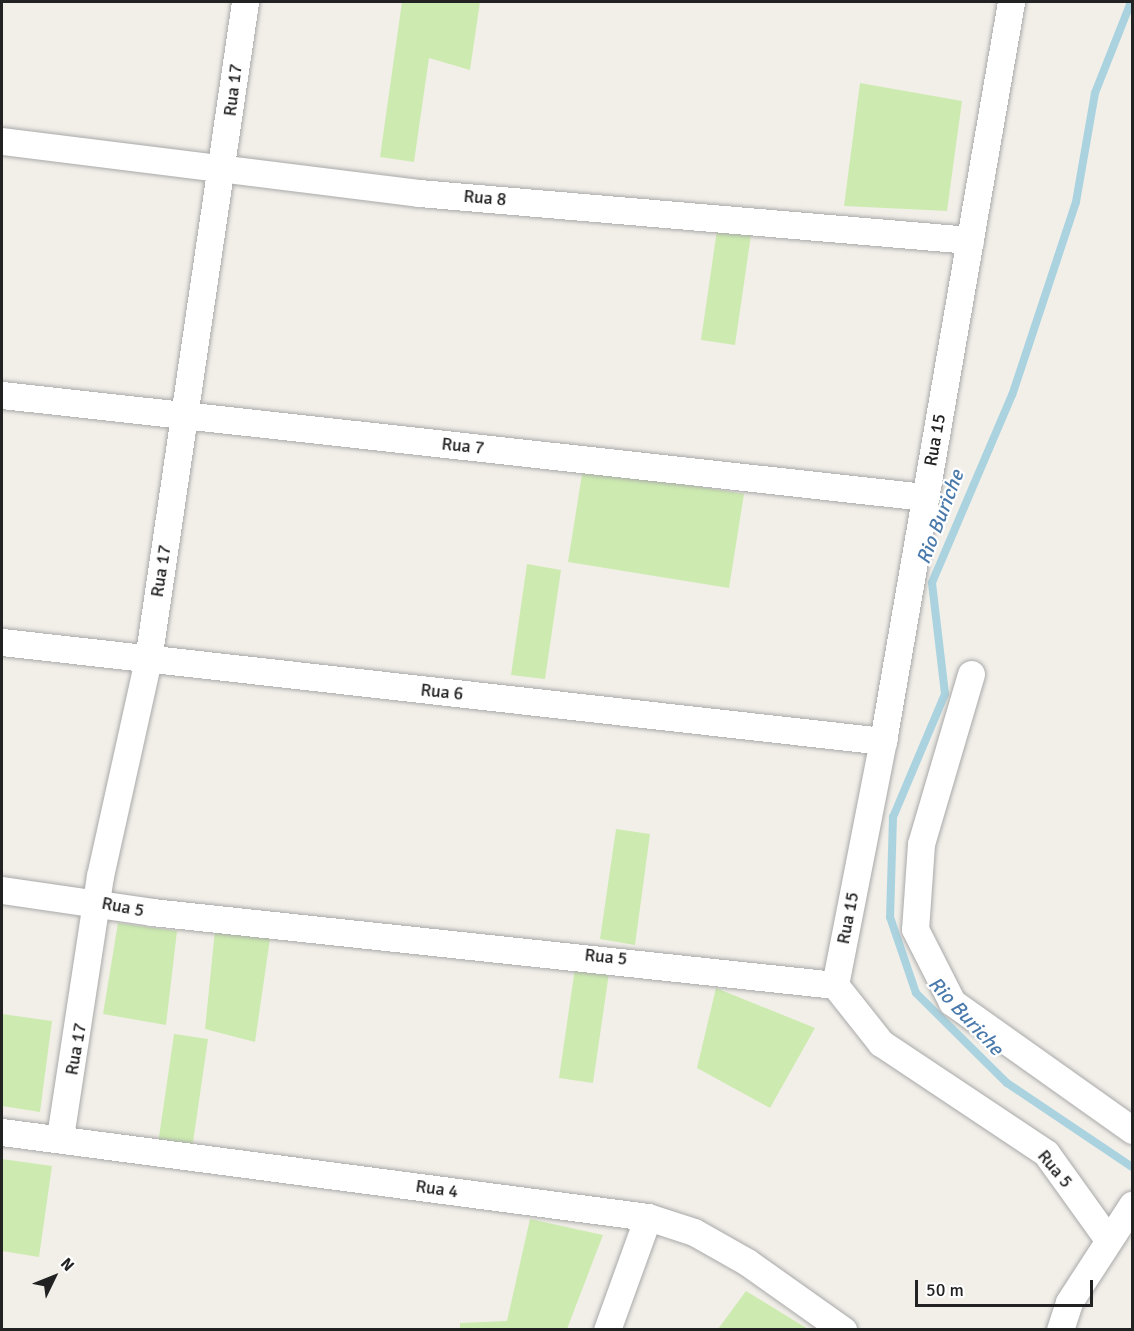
<!DOCTYPE html>
<style>
body{margin:0}
#map{position:relative;width:1134px;height:1331px;overflow:hidden;background:#f2efe9;font-family:Signika,sans-serif}
div>[style]{position:absolute}
[style*='--x']{left:calc(var(--x)*1px);top:calc(var(--y)*1px);width:calc(var(--w)*1px);rotate:calc(var(--a)*1deg)}
.grass>*{inset:0;background:#cdebb0}
.stream>*{height:8px;margin:-4px;padding:0 4px;transform-origin:4px;border-radius:4px;background:#aad3df}
.roads{filter:drop-shadow(0 0 2px #a9a9a9) drop-shadow(0 0 2px #a9a9a9)}
.minor>*{height:27px;margin:-13.5px;padding:0 13.5px;transform-origin:13.5px;border-radius:13.5px;background:#fff}
span{translate:-50% -50%;white-space:nowrap;text-align:center;line-height:1.15;-webkit-text-stroke:4.5px #fff;paint-order:stroke}
.street-label{font-size:18px;color:#222}
.water-label{font-size:20px;color:#4a7aab;font-style:italic}
.frame{position:absolute;inset:0;border:3px solid #222;pointer-events:none}
.north{position:absolute;left:24px;top:1247px;width:60px;height:60px;-webkit-text-stroke:4px #fff;paint-order:stroke;rotate:47deg;font-size:16px;font-weight:700;line-height:24px;text-align:center;color:#222}
.north::after{content:'';display:block;margin:auto;width:21px;height:27px;background:#222;clip-path:polygon(50% 0,100% 100%,50% 72%,0 100%)}
.scale{position:absolute;left:915px;top:1280px;width:178px;height:27px;box-sizing:border-box;border:3px solid #222;border-top:0;padding-left:8px;font-size:18px;line-height:21px;white-space:nowrap;color:#222;-webkit-text-stroke:4px #fff;paint-order:stroke}
</style>
<div id="map">
<div class="grass">
<i style="clip-path:polygon(402px 2px,480px 2px,470px 70px,429px 58px,414px 162px,380px 157px)"></i>
<i style="clip-path:polygon(860px 83px,962px 101px,947px 211px,844px 206px)"></i>
<i style="clip-path:polygon(717px 230px,751px 235px,735px 345px,701px 340px)"></i>
<i style="clip-path:polygon(583px 468px,744px 494px,729px 588px,568px 562px)"></i>
<i style="clip-path:polygon(527px 564px,561px 570px,545px 679px,511px 675px)"></i>
<i style="clip-path:polygon(616px 829px,650px 834px,635px 945px,600px 939px)"></i>
<i style="clip-path:polygon(118px 923px,177px 931px,166px 1025px,103px 1014px)"></i>
<i style="clip-path:polygon(215px 930px,271px 932px,255px 1042px,205px 1029px)"></i>
<i style="clip-path:polygon(575px 968px,609px 973px,593px 1083px,559px 1078px)"></i>
<i style="clip-path:polygon(716px 988px,815px 1028px,770px 1108px,697px 1068px)"></i>
<i style="clip-path:polygon(2px 1014px,52px 1021px,40px 1112px,2px 1106px)"></i>
<i style="clip-path:polygon(174px 1034px,208px 1039px,192px 1149px,158px 1144px)"></i>
<i style="clip-path:polygon(2px 1159px,52px 1166px,39px 1257px,2px 1251px)"></i>
<i style="clip-path:polygon(530px 1219px,603px 1235px,567px 1329px,460px 1329px,460px 1323px,507px 1321px)"></i>
<i style="clip-path:polygon(746px 1291px,808px 1329px,718px 1329px)"></i>
</div>
<div class="stream">
<i style="--x:1131;--y:2;--w:98;--a:111.6"></i>
<i style="--x:1095;--y:93;--w:111;--a:99.9"></i>
<i style="--x:1076;--y:202;--w:203;--a:108.3"></i>
<i style="--x:1012;--y:395;--w:204;--a:113.1"></i>
<i style="--x:932;--y:583;--w:112;--a:83.3"></i>
<i style="--x:945;--y:694;--w:134;--a:112.9"></i>
<i style="--x:893;--y:817;--w:100;--a:91.7"></i>
<i style="--x:890;--y:917;--w:80;--a:71.1"></i>
<i style="--x:916;--y:993;--w:128;--a:44.7"></i>
<i style="--x:1007;--y:1083;--w:151;--a:33.9"></i>
</div>
<div class="roads">
<div class="minor">
<i style="--x:2;--y:141;--w:420;--a:7.1"></i>
<i style="--x:419;--y:193;--w:553;--a:4.88"></i>
<i style="--x:2;--y:395;--w:929;--a:6.31"></i>
<i style="--x:2;--y:642;--w:887;--a:6.41"></i>
<i style="--x:971;--y:674;--w:177;--a:106.4"></i>
<i style="--x:921;--y:844;--w:85;--a:94"></i>
<i style="--x:915;--y:929;--w:82;--a:63.1"></i>
<i style="--x:952;--y:1002;--w:221;--a:35.4"></i>
<i style="--x:2;--y:890;--w:152;--a:8.3"></i>
<i style="--x:152;--y:912;--w:687;--a:6.1"></i>
<i style="--x:835;--y:985;--w:74;--a:51.6"></i>
<i style="--x:881;--y:1043;--w:198;--a:33.7"></i>
<i style="--x:1046;--y:1153;--w:105;--a:54.3"></i>
<i style="--x:835;--y:985;--w:249;--a:-78.9"></i>
<i style="--x:883;--y:741;--w:750;--a:-80.17"></i>
<i style="--x:2;--y:1132;--w:652;--a:7.5"></i>
<i style="--x:648;--y:1217;--w:48;--a:18.1"></i>
<i style="--x:694;--y:1232;--w:61;--a:29.5"></i>
<i style="--x:747;--y:1262;--w:118;--a:35.3"></i>
<i style="--x:60;--y:1137;--w:264;--a:-81.3"></i>
<i style="--x:100;--y:876;--w:221;--a:-77.5"></i>
<i style="--x:148;--y:660;--w:665;--a:-81.61"></i>
<i style="--x:607;--y:1330;--w:120;--a:-70.1"></i>
<i style="--x:1060;--y:1330;--w:29;--a:-72"></i>
<i style="--x:1069;--y:1302;--w:116;--a:-57"></i>
</div>
</div>
<div class="street-label">
<span style="left:233px;top:90px;rotate:-83deg">Rua 17</span>
<span style="left:485px;top:198px;rotate:5deg">Rua 8</span>
<span style="left:935px;top:440px;rotate:-80deg">Rua 15</span>
<span style="left:463px;top:446px;rotate:6deg">Rua 7</span>
<span style="left:161px;top:571px;rotate:-81deg">Rua 17</span>
<span style="left:442px;top:692px;rotate:6deg">Rua 6</span>
<span style="left:123px;top:907px;rotate:11deg">Rua 5</span>
<span style="left:848px;top:918px;rotate:-79deg">Rua 15</span>
<span style="left:606px;top:957px;rotate:6deg">Rua 5</span>
<span style="left:76px;top:1049px;rotate:-80deg">Rua 17</span>
<span style="left:1055px;top:1169px;rotate:50deg">Rua 5</span>
<span style="left:437px;top:1189px;rotate:8deg">Rua 4</span>
</div>
<div class="water-label">
<span style="left:940px;top:517px;rotate:-69deg">Rio Buriche</span>
<span style="left:966px;top:1016px;rotate:47deg">Rio Buriche</span>
</div>
<div class="frame"></div>
<div class="north">N</div>
<div class="scale">50 m</div>
</div>
